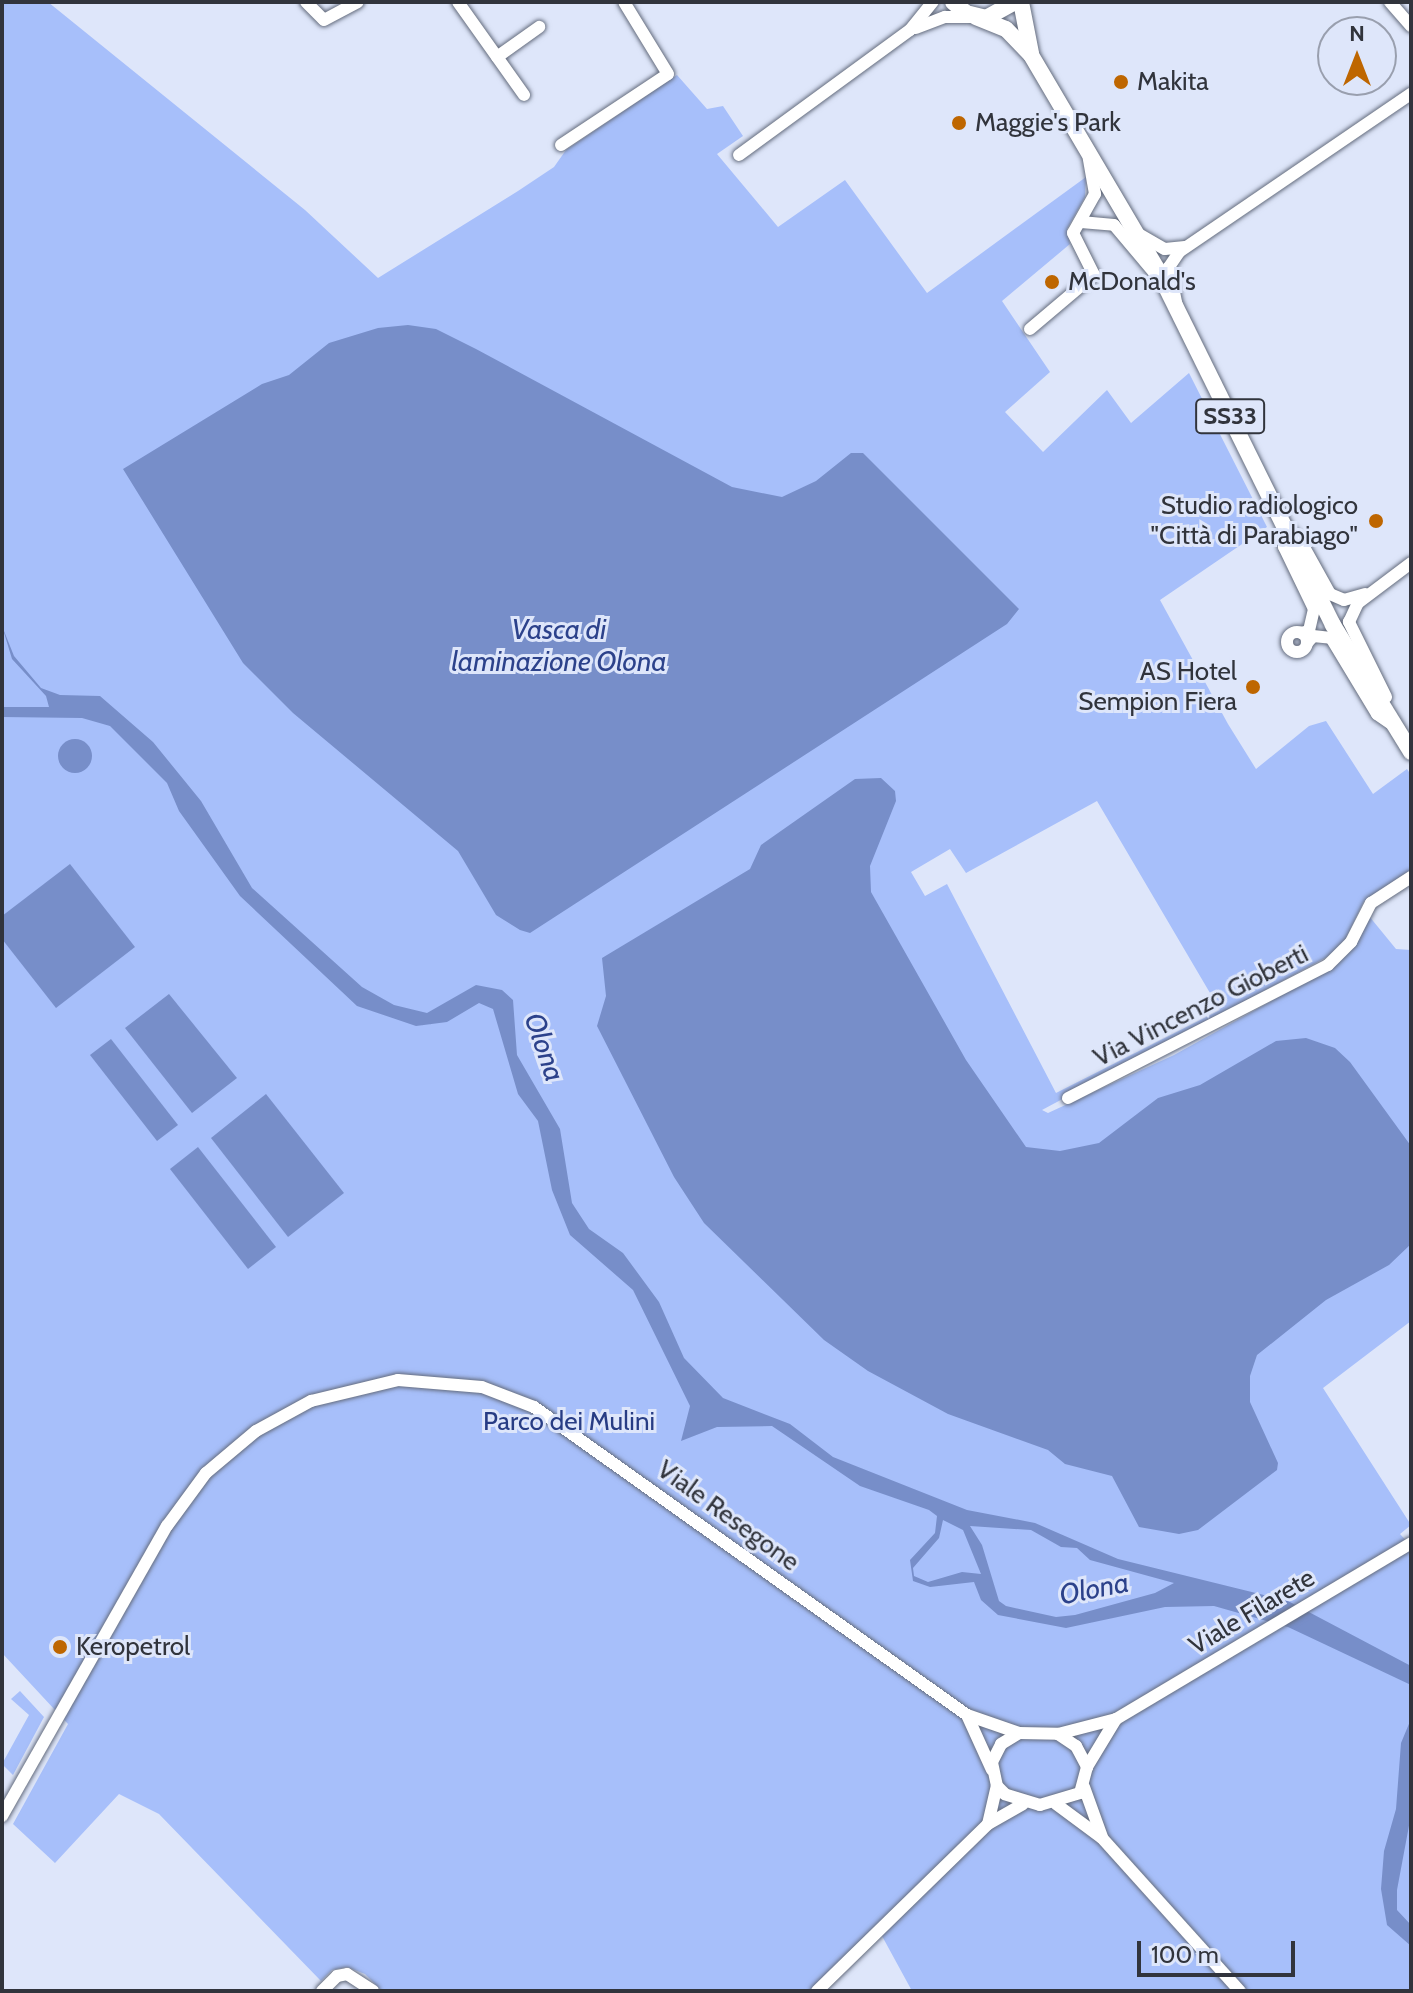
<!DOCTYPE html>
<meta charset="utf-8">
<style>
body{margin:0}
#map{position:relative;width:1413px;height:1993px;overflow:hidden;background:#dee6fa;font-family:Cabin,sans-serif}
div>[style]{position:absolute}
[style*='--x']{left:calc(var(--x)*1px);top:calc(var(--y)*1px);width:calc(var(--w)*1px);rotate:calc(var(--a)*1deg)}
.green>*{inset:0;background:#a7bffa}
.water>*{inset:0;background:#778ec9}
.round{border-radius:50%}
.roads{filter:drop-shadow(0 0 2px #646c7d) drop-shadow(0 0 2px #646c7d)}
.minor>*{height:12px;margin:-6px;padding:0 6px;transform-origin:6px;border-radius:6px;background:#fff}
.minor>.ring{margin:-6px;padding:0;box-sizing:content-box;background:none;border:12px solid #fff;border-radius:50%}
.major>*{height:16px;margin:-8px;padding:0 8px;transform-origin:8px;border-radius:8px;background:#fff}
.dots>*{width:22px;height:22px;translate:-50% -50%;box-sizing:border-box;border:4px solid #dee6fa;border-radius:50%}
span{translate:-50% -50%;white-space:nowrap;text-align:center;line-height:1.15;-webkit-text-stroke:6px #dee6fa;paint-order:stroke}
.shield-label span{padding:2px 6px;background:#dee6fa;border:2px solid;border-radius:6px;-webkit-text-stroke-width:0}
.shield-label{font-size:24px;color:#31343c;font-weight:700}
.poi-label{font-size:26px;color:#31343c}
.left{translate:0 -50%;text-align:left}
.right{translate:-100% -50%;text-align:right}
.street-label{font-size:26px;color:#31343c}
.park-label{font-size:26px;color:#273c84}
.water-label{font-size:28px;color:#2c428b;font-style:italic}
.frame{position:absolute;inset:0;border:4px solid #31343c;pointer-events:none}
.north{position:absolute;left:1317px;top:16px;width:80px;height:80px;box-sizing:border-box;background:#dee6fa;border:2px solid #999fae;border-radius:50%;rotate:0deg;font-size:22px;font-weight:700;line-height:32px;text-align:center;color:#31343c}
.north::after{content:'';display:block;margin:auto;width:28px;height:36px;background:#be6600;clip-path:polygon(50% 0,100% 100%,50% 72%,0 100%)}
.scale{position:absolute;left:1137px;top:1941px;width:158px;height:36px;box-sizing:border-box;border:4px solid #31343c;border-top:0;padding-left:10px;font-size:24px;line-height:28px;white-space:nowrap;color:#31343c;-webkit-text-stroke:6px #dee6fa;paint-order:stroke}
</style>
<div id="map">
<div class="green">
<i style="clip-path:polygon(evenodd,2px 2px,48px 2px,305px 210px,378px 278px,518px 191px,554px 167px,566px 150px,677px 75px,707px 109px,723px 106px,743px 136px,717px 154px,778px 227px,845px 180px,927px 293px,1086px 177px,1085px 197px,1067px 229px,1070px 244px,1002px 301px,1050px 372px,1005px 412px,1043px 452px,1107px 390px,1131px 423px,1189px 373px,1267px 527px,1160px 600px,1228px 724px,1256px 769px,1309px 726px,1326px 721px,1373px 794px,1407px 769px,1411px 775px,1411px 872px,1364px 901px,1340px 950px,1042px 1110px,1048px 1113px,1174px 1055px,1333px 967px,1351px 950px,1369px 916px,1396px 949px,1411px 950px,1411px 1321px,1323px 1388px,1411px 1525px,1400px 1534px,1411px 1546px,1411px 1991px,912px 1991px,876px 1925px,809px 1991px,382px 1991px,365px 1974px,347px 1967px,332px 1970px,321px 1981px,159px 1814px,119px 1794px,55px 1863px,13px 1824px,68px 1724px,2px 1653px,2px 2px,1097px 801px,1220px 1010px,1056px 1093px,947px 884px,925px 896px,911px 872px,950px 849px,966px 873px,1097px 801px)"></i>
<i style="clip-path:polygon(20px 1691px,44px 1717px,13px 1775px,2px 1764px,29px 1715px,11px 1699px)"></i>
</div>
<div class="water">
<i style="clip-path:polygon(408px 325px,436px 329px,476px 349px,732px 487px,782px 497px,816px 481px,851px 453px,863px 453px,1019px 609px,1007px 624px,530px 933px,520px 930px,496px 915px,458px 851px,293px 713px,243px 663px,123px 469px,262px 384px,289px 375px,329px 343px,378px 328px)"></i>
<i style="clip-path:polygon(evenodd,2px 626px,14px 656px,41px 688px,60px 695px,100px 696px,153px 742px,201px 801px,252px 888px,362px 987px,394px 1005px,427px 1013px,476px 985px,502px 990px,513px 1000px,517px 1055px,560px 1129px,572px 1203px,589px 1229px,623px 1253px,659px 1302px,684px 1358px,723px 1398px,790px 1424px,833px 1457px,967px 1510px,1035px 1523px,1118px 1559px,1288px 1601px,1411px 1666px,1411px 1685px,1288px 1627px,1214px 1606px,1165px 1607px,1066px 1628px,998px 1615px,981px 1600px,974px 1582px,930px 1587px,913px 1581px,910px 1560px,935px 1533px,937px 1516px,929px 1510px,860px 1486px,772px 1426px,717px 1427px,681px 1441px,690px 1406px,633px 1290px,570px 1235px,552px 1190px,538px 1121px,518px 1094px,493px 1009px,479px 1003px,447px 1022px,416px 1026px,357px 1006px,240px 896px,179px 811px,167px 783px,110px 726px,82px 718px,2px 717px,2px 707px,49px 707px,46px 696px,12px 659px,2px 626px,943px 1520px,963px 1530px,981px 1574px,962px 1572px,928px 1582px,914px 1576px,913px 1568px,939px 1538px,943px 1520px,2px 626px,970px 1526px,1031px 1530px,1061px 1547px,1077px 1548px,1090px 1560px,1174px 1583px,1155px 1593px,1075px 1615px,1056px 1617px,1006px 1606px,999px 1601px,982px 1545px,970px 1526px)"></i>
<i class="round" style="left:58px;top:739px;width:34px;height:34px"></i>
<i style="clip-path:polygon(881px 778px,895px 791px,896px 801px,870px 866px,871px 892px,966px 1060px,1026px 1147px,1060px 1151px,1099px 1143px,1158px 1098px,1200px 1085px,1276px 1041px,1306px 1038px,1335px 1048px,1350px 1062px,1411px 1146px,1411px 1244px,1389px 1265px,1326px 1300px,1257px 1355px,1250px 1376px,1250px 1402px,1278px 1463px,1277px 1470px,1198px 1530px,1179px 1534px,1139px 1527px,1112px 1476px,1065px 1464px,1048px 1450px,948px 1414px,868px 1371px,824px 1340px,704px 1223px,674px 1177px,597px 1026px,606px 996px,602px 958px,750px 869px,761px 845px,855px 779px)"></i>
<i style="clip-path:polygon(70px 864px,135px 947px,56px 1008px,2px 939px,2px 916px)"></i>
<i style="clip-path:polygon(169px 994px,237px 1078px,192px 1113px,125px 1028px)"></i>
<i style="clip-path:polygon(111px 1039px,178px 1125px,157px 1141px,90px 1055px)"></i>
<i style="clip-path:polygon(266px 1094px,344px 1193px,288px 1237px,211px 1138px)"></i>
<i style="clip-path:polygon(198px 1147px,276px 1247px,248px 1269px,170px 1169px)"></i>
<i style="clip-path:polygon(1411px 1719px,1411px 1815px,1397px 1890px,1397px 1910px,1411px 1925px,1411px 1946px,1387px 1925px,1381px 1889px,1384px 1851px,1396px 1809px,1401px 1743px)"></i>
</div>
<div class="roads">
<div class="minor">
<i style="--x:306;--y:2;--w:25;--a:45"></i>
<i style="--x:324;--y:20;--w:38;--a:-28"></i>
<i style="--x:458;--y:2;--w:114;--a:54.6"></i>
<i style="--x:1390;--y:2;--w:32;--a:49"></i>
<i style="--x:916;--y:28;--w:31;--a:-21"></i>
<i style="--x:945;--y:17;--w:27;--a:0"></i>
<i style="--x:497;--y:57;--w:52;--a:-35.5"></i>
<i style="--x:561;--y:145;--w:128;--a:-33.6"></i>
<i style="--x:668;--y:74;--w:84;--a:-121.4"></i>
<i style="--x:739;--y:155;--w:212;--a:-36.2"></i>
<i style="--x:910;--y:30;--w:36;--a:-51"></i>
<i style="--x:1081;--y:222;--w:33;--a:5"></i>
<i style="--x:1114;--y:225;--w:67;--a:49.9"></i>
<i style="--x:1135;--y:232;--w:34;--a:30"></i>
<i style="--x:1165;--y:249;--w:20;--a:-6"></i>
<i style="--x:1177;--y:307;--w:41;--a:-101.3"></i>
<i style="--x:1169;--y:267;--w:18;--a:-56"></i>
<i style="--x:1179;--y:252;--w:281;--a:-34.3"></i>
<i style="--x:1030;--y:329;--w:84;--a:-40.2"></i>
<i style="--x:1094;--y:275;--w:47;--a:-116.6"></i>
<i style="--x:1073;--y:233;--w:45;--a:-60.6"></i>
<i style="--x:1095;--y:194;--w:36;--a:-100"></i>
<i style="--x:1284;--y:528;--w:19;--a:90"></i>
<i style="--x:1284;--y:547;--w:69;--a:64.2"></i>
<i style="--x:1314;--y:609;--w:23;--a:103"></i>
<i style="--x:1309;--y:631;--w:8;--a:166"></i>
<i style="--x:1287;--y:528;--w:18;--a:43"></i>
<i style="--x:1300;--y:540;--w:62;--a:60.9"></i>
<i style="--x:1330;--y:594;--w:15;--a:23"></i>
<i style="--x:1344;--y:600;--w:22;--a:-16"></i>
<i class="ring" style="left:1287px;top:632px;width:8px;height:8px"></i>
<i style="--x:1307;--y:643;--w:9;--a:-49"></i>
<i style="--x:1313;--y:636;--w:18;--a:6"></i>
<i style="--x:1331;--y:638;--w:89;--a:58.8"></i>
<i style="--x:1377;--y:714;--w:16;--a:35"></i>
<i style="--x:1386;--y:697;--w:84;--a:-116.3"></i>
<i style="--x:1349;--y:622;--w:21;--a:-65"></i>
<i style="--x:1358;--y:603;--w:66;--a:-37"></i>
<i style="--x:1068;--y:1098;--w:292;--a:-27.1"></i>
<i style="--x:1328;--y:965;--w:33;--a:-45"></i>
<i style="--x:1351;--y:942;--w:44;--a:-62.9"></i>
<i style="--x:1371;--y:903;--w:48;--a:-33"></i>
<i style="--x:967;--y:1715;--w:60;--a:65.6"></i>
<i style="--x:1019;--y:1733;--w:39;--a:1"></i>
<i style="--x:1058;--y:1734;--w:22;--a:34"></i>
<i style="--x:1076;--y:1746;--w:24;--a:62"></i>
<i style="--x:1087;--y:1767;--w:27;--a:105"></i>
<i style="--x:1080;--y:1793;--w:42;--a:163.3"></i>
<i style="--x:1040;--y:1805;--w:37;--a:-163"></i>
<i style="--x:1005;--y:1794;--w:11;--a:-135"></i>
<i style="--x:997;--y:1786;--w:25;--a:-102"></i>
<i style="--x:992;--y:1762;--w:20;--a:-63"></i>
<i style="--x:1001;--y:1744;--w:21;--a:-31"></i>
<i style="--x:1058;--y:1734;--w:60;--a:-14.5"></i>
<i style="--x:1116;--y:1719;--w:344;--a:-30.8"></i>
<i style="--x:1087;--y:1767;--w:56;--a:-58.9"></i>
<i style="--x:1084;--y:1787;--w:53;--a:70.2"></i>
<i style="--x:1056;--y:1804;--w:57;--a:36.5"></i>
<i style="--x:1102;--y:1838;--w:206;--a:48"></i>
<i style="--x:2;--y:1816;--w:334;--a:-60.4"></i>
<i style="--x:167;--y:1526;--w:66;--a:-53.7"></i>
<i style="--x:206;--y:1473;--w:65;--a:-40"></i>
<i style="--x:256;--y:1431;--w:63;--a:-28.6"></i>
<i style="--x:311;--y:1401;--w:89;--a:-13.6"></i>
<i style="--x:398;--y:1380;--w:84;--a:4.8"></i>
<i style="--x:482;--y:1387;--w:56;--a:21"></i>
<i style="--x:534;--y:1407;--w:531;--a:35.42"></i>
<i style="--x:967;--y:1715;--w:55;--a:19.1"></i>
<i style="--x:988;--y:1824;--w:39;--a:-77"></i>
<i style="--x:322;--y:1991;--w:21;--a:-45"></i>
<i style="--x:337;--y:1976;--w:10;--a:-11"></i>
<i style="--x:347;--y:1974;--w:31;--a:33"></i>
<i style="--x:817;--y:1991;--w:239;--a:-44.3"></i>
<i style="--x:988;--y:1824;--w:40;--a:-29.7"></i>
</div>
<div class="major">
<i style="--x:953;--y:2;--w:17;--a:40"></i>
<i style="--x:966;--y:13;--w:21;--a:14"></i>
<i style="--x:986;--y:18;--w:33;--a:-29"></i>
<i style="--x:1021;--y:2;--w:52;--a:78.9"></i>
<i style="--x:976;--y:17;--w:32;--a:22"></i>
<i style="--x:1006;--y:29;--w:36;--a:46"></i>
<i style="--x:1031;--y:55;--w:248;--a:59.5"></i>
<i style="--x:1157;--y:269;--w:397;--a:63.7"></i>
<i style="--x:1333;--y:625;--w:149;--a:58.4"></i>
</div>
</div>
<div class="dots">
<i style="left:1121px;top:82px;background:#be6600"></i>
<i style="left:959px;top:123px;background:#be6600"></i>
<i style="left:1052px;top:282px;background:#be6600"></i>
<i style="left:1376px;top:521px;background:#be6600"></i>
<i style="left:1253px;top:687px;background:#be6600"></i>
<i style="left:60px;top:1647px;background:#be6600"></i>
</div>
<div class="shield-label">
<span style="left:1230px;top:416px">SS33</span>
</div>
<div class="poi-label">
<span class="left" style="left:1137px;top:82px">Makita</span>
<span class="left" style="left:975px;top:123px">Maggie's Park</span>
<span class="left" style="left:1068px;top:282px">McDonald's</span>
<span class="right" style="left:1358px;top:521px">Studio radiologico<br>"Città di Parabiago"</span>
<span class="right" style="left:1237px;top:687px">AS Hotel<br>Sempion Fiera</span>
<span class="left" style="left:76px;top:1647px">Keropetrol</span>
</div>
<div class="street-label">
<span style="left:1201px;top:1006px;rotate:-27deg">Via Vincenzo Gioberti</span>
<span style="left:728px;top:1516px;rotate:36deg">Viale Resegone</span>
<span style="left:1252px;top:1612px;rotate:-31deg">Viale Filarete</span>
</div>
<div class="park-label">
<span style="left:569px;top:1422px">Parco dei Mulini</span>
</div>
<div class="water-label">
<span style="left:559px;top:645px">Vasca di<br>laminazione Olona</span>
<span style="left:545px;top:1047px;rotate:71deg">Olona</span>
<span style="left:1094px;top:1588px;rotate:-11deg">Olona</span>
</div>
<div class="frame"></div>
<div class="north">N</div>
<div class="scale">100 m</div>
</div>
